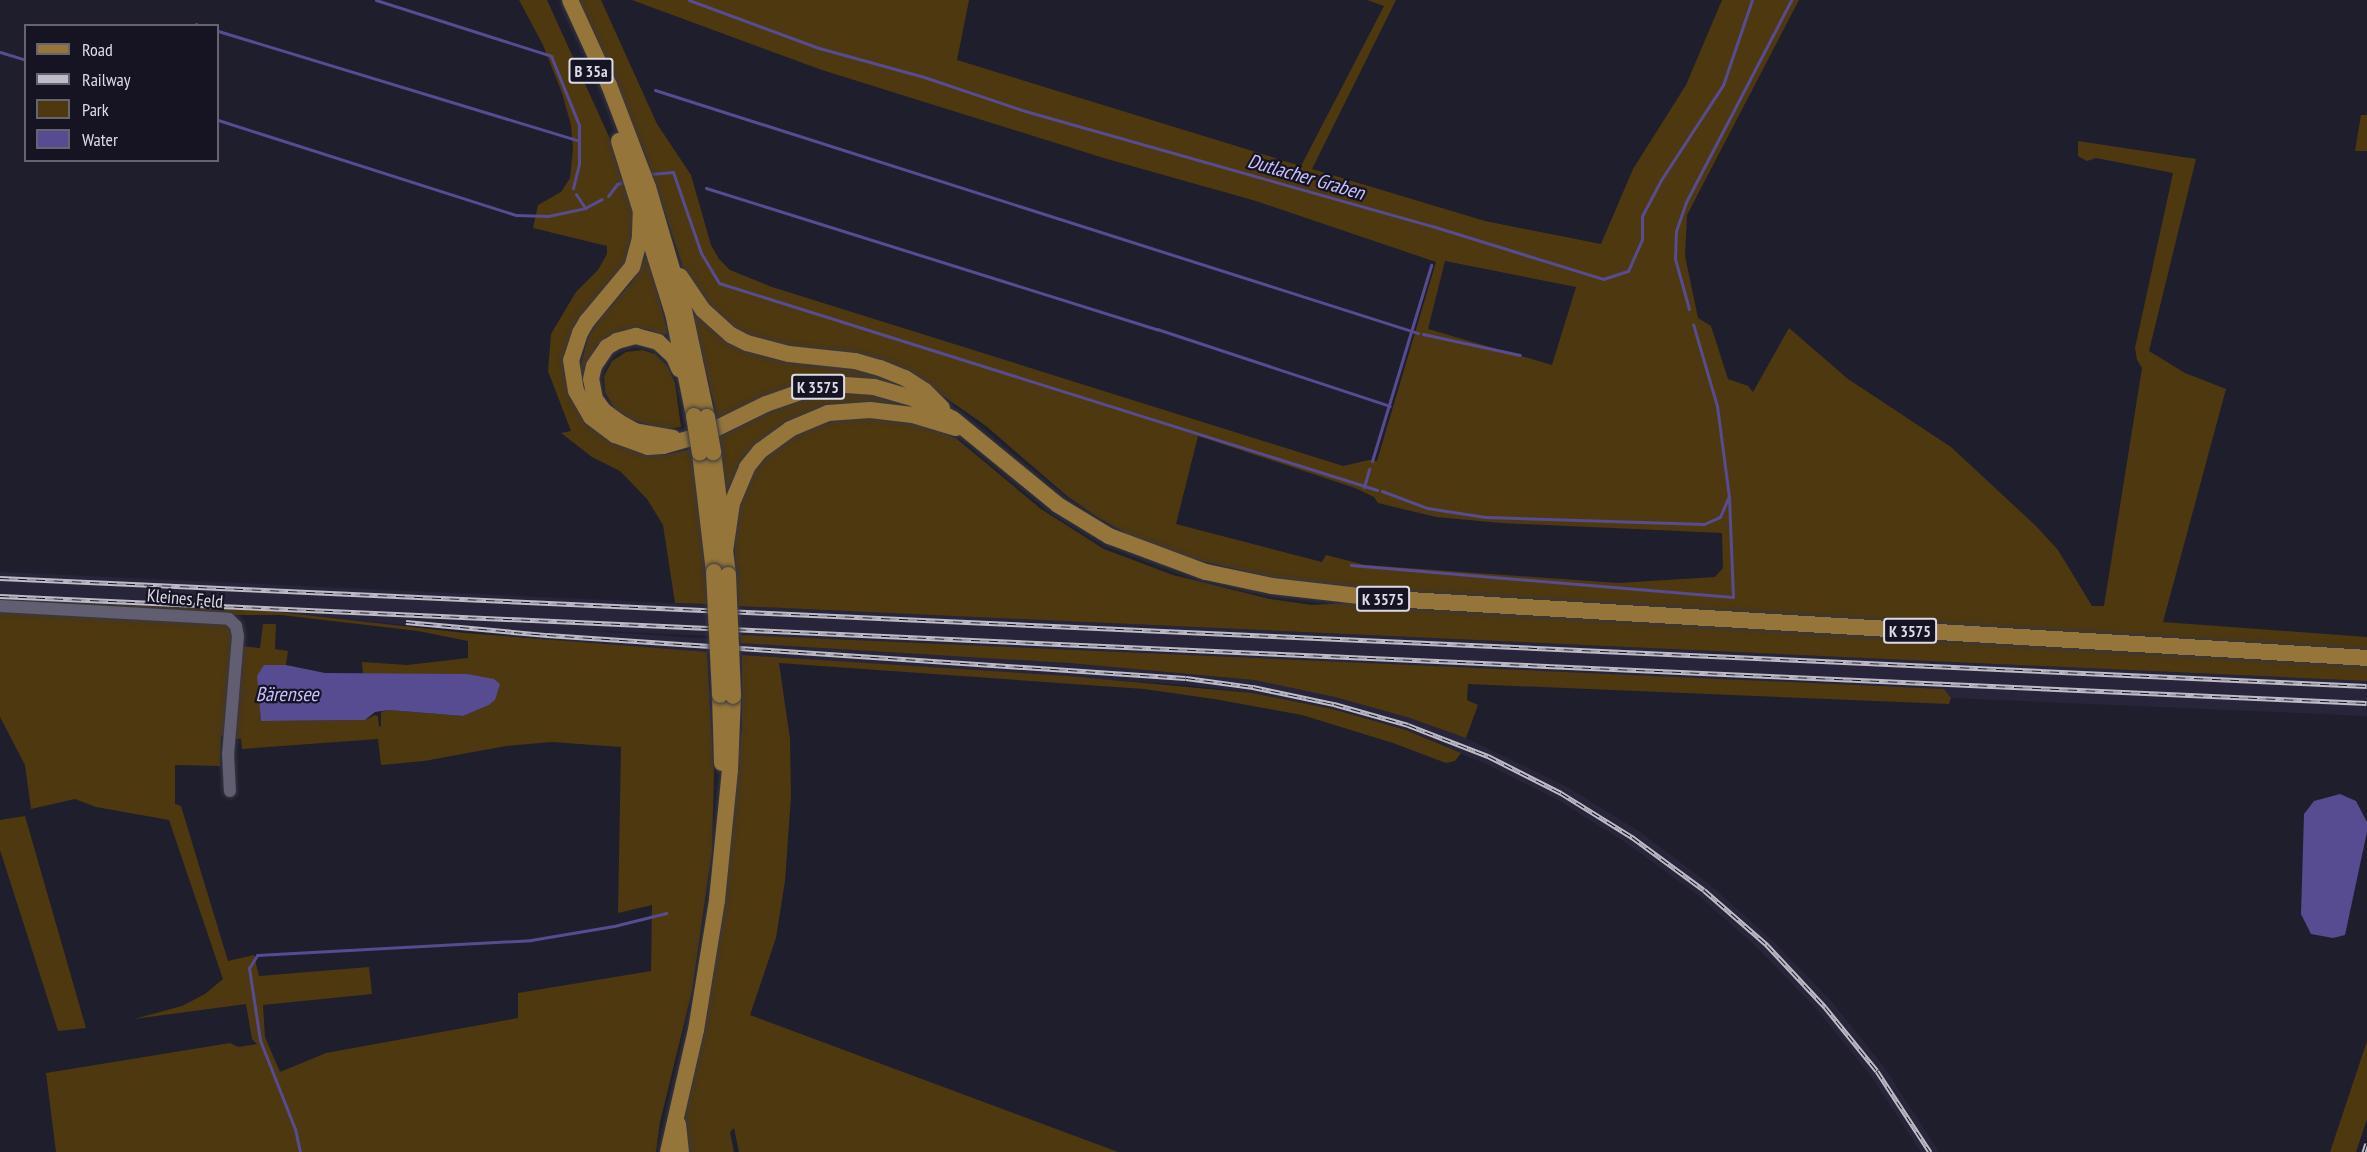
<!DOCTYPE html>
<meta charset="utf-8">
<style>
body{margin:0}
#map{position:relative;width:2367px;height:1152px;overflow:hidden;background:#1f1e2d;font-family:"PT Sans Narrow",sans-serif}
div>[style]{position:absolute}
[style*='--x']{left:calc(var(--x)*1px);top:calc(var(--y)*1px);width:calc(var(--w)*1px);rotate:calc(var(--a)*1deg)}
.built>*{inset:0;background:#28253a}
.green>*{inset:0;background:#4e3810}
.water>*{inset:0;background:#574b92}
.stream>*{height:3px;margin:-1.5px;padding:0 1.5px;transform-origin:1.5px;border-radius:1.5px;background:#574b92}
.roads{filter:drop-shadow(0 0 2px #383742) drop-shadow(0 0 2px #383742)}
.minor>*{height:12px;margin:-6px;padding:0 6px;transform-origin:6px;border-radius:6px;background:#605e70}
.major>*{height:16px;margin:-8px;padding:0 8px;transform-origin:8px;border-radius:8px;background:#957539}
.rail>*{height:5px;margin-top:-2.5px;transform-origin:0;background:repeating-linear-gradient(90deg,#161423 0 9px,#bdbcc7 0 18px);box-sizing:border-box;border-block:2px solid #bdbcc7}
.bridges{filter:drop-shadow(0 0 2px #383742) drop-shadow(0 0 2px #383742)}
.major-bridge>*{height:16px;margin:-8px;padding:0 8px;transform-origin:8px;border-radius:8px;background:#957539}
span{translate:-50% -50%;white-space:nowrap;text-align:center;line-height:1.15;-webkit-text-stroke:4.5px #161423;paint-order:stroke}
.shield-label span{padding:2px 4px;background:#161423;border:2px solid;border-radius:4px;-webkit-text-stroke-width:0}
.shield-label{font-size:16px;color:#dddce6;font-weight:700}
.street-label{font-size:18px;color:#dddce6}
.water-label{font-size:20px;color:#c7c1fe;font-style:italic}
.legend{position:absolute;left:24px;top:24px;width:195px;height:138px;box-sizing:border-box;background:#161423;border:2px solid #666471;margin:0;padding:8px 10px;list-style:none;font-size:18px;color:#dddce6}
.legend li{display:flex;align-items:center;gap:12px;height:30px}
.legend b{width:30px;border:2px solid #666471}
</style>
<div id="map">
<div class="built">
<i style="clip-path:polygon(0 572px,2367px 681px,2367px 716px,1951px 698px,1944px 689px,579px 630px,1069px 663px,1254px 680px,1335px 697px,1410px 718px,1466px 738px,1565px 786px,1637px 830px,1709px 884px,1772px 940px,1831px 1001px,1884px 1067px,1939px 1152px,1921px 1152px,1871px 1076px,1819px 1012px,1761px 951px,1699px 896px,1628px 844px,1558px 800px,1484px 763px,1447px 748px,1447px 746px,1406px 730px,1332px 709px,1252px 693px,1185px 685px,596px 645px,270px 611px,0 600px)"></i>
</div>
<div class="green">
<i style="clip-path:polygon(519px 0,547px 0,610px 139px,633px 211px,635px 239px,630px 260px,566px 375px,616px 443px,642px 454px,665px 455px,691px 449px,706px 545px,707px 604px,675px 603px,663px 525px,647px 499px,620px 471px,592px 457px,561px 433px,571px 431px,548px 371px,551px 334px,576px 292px,598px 270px,607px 254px,607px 246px,533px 228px,538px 205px,561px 192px,570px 178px,573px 149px,571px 125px,562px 93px,543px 45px)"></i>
<i style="clip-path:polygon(evenodd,579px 0,601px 0,657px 124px,691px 175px,711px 245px,719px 259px,730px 270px,772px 287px,1343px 466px,1369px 460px,1377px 461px,1436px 262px,1256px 201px,1107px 159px,822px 70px,632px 0,969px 0,957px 60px,1301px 166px,1384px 6px,1367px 0,1396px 0,1312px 169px,1485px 221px,1601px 244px,1633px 169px,1686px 85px,1722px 0,1799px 0,1687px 215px,1685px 256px,1698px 318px,1711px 326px,1728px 379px,1748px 386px,1753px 392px,1789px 328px,1848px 379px,1951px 447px,2037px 527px,2058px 550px,2092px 606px,2104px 606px,2142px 368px,2137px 360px,2135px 348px,2173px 173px,2096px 158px,2087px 161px,2078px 156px,2078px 141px,2196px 159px,2149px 351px,2185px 373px,2226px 389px,2163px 622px,2367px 637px,2367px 652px,1395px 592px,1274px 578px,1177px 555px,1136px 539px,1096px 516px,1067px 496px,986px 426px,932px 388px,746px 336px,713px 312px,684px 270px,646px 156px,579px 0,1445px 261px,1576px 287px,1552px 365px,1428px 329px,1445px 261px,579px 0,1198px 436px,1355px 488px,1374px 497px,1378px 503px,1436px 517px,1501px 523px,1722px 533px,1723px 568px,1715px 577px,1618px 583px,1365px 565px,1326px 555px,1322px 562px,1176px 524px,1198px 436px)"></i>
<i style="clip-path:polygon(2361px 115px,2367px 115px,2367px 151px,2355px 151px)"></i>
<i style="clip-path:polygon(648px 256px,668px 333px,663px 335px,646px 329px,633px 329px,608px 336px,596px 346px,584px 375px,579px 372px,588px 338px,596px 323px,632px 282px,644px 258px)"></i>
<i style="clip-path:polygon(694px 308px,720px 334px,853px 366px,917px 390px,876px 381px,718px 420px,691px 310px)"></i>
<i style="clip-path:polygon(642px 350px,655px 354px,668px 367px,675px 383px,681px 427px,664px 429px,629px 419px,614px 408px,605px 392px,604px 376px,612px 361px,626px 352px)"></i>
<i style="clip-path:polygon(832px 392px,873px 394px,926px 412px,827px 407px,804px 414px,786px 423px,742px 463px,725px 494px,719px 437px,786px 404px)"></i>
<i style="clip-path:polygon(892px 416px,937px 429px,957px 439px,1041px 509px,1104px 549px,1173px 575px,1270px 599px,1312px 605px,1346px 603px,2367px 666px,2367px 681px,738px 606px,733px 523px,742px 486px,775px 445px,828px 418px)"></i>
<i style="clip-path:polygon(evenodd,0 600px,270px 611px,465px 633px,707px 652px,714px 775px,712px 851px,692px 991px,660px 1122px,656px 1152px,56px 1152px,46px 1073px,230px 1043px,238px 1047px,257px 1044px,252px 1039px,246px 1004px,134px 1019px,182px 1006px,205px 994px,223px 979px,169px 820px,96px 807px,75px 799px,31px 809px,25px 765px,0 717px,0 600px,223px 615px,281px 615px,418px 631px,468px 641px,468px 658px,407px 665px,362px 662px,363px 674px,467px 674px,495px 700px,489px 705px,463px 716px,389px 710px,381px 712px,381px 726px,379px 727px,378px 716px,375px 715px,365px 720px,261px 721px,258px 676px,264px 665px,286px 665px,288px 651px,275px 649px,276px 624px,263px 624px,260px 648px,239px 646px,234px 738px,241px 739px,242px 749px,378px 739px,381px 765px,424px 761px,506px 746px,552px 742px,621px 747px,618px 913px,652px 905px,651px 971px,518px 993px,518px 1018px,326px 1053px,280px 1072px,265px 1037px,263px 1005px,372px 994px,369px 967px,259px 976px,254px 955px,228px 961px,181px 806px,175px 804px,175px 765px,220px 766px,221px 736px,228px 732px,233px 627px,223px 615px)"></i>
<i style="clip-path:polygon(740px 635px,1944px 689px,1951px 698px,1949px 704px,1468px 684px,1467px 700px,1478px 705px,1466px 738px,1410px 718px,1335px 697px,1254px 680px,1069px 663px,741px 643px)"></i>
<i style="clip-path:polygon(742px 655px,1068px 676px,1252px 693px,1332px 709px,1406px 730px,1461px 753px,1455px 761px,1446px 763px,1393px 743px,1302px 715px,1214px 699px,1144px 689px,779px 663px,790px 739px,791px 796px,785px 881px,776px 938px,750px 1015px,1118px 1152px,739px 1152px,734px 1128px,730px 1132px,734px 1152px,689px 1152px,684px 1134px,685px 1112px,742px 729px)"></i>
<i style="clip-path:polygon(25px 816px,86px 1028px,58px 1031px,0 850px,0 820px)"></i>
<i style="clip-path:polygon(2367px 1041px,2367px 1119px,2356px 1152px,2330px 1152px)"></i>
</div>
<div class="water">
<i style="clip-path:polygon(264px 665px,286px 665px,325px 673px,467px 674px,494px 679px,500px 684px,495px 700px,489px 705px,463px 716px,389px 710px,375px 712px,365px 720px,261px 721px,257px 676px)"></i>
<i style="clip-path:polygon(2340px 794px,2356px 801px,2367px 822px,2367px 832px,2345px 935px,2333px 938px,2311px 934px,2301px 914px,2304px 814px,2314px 801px)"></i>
</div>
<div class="stream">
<i style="--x:376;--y:0;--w:184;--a:17.7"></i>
<i style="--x:551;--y:56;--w:74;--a:67.9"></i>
<i style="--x:579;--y:125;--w:39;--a:90"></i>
<i style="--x:579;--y:164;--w:25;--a:104"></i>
<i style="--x:689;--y:0;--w:139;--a:20.3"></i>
<i style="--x:819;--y:48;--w:109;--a:15.4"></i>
<i style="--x:924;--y:77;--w:107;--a:18.6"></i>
<i style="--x:1025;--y:111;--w:423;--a:15.8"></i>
<i style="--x:1432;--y:226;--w:179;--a:17.2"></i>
<i style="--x:1603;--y:279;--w:26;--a:-18"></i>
<i style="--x:1628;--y:271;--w:34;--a:-66"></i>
<i style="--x:1642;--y:240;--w:24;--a:-90"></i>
<i style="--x:1642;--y:216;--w:41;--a:-62.2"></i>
<i style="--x:1661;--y:180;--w:113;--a:-56.9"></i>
<i style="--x:1723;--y:85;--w:90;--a:-71.2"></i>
<i style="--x:196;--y:24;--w:4;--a:27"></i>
<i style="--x:218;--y:31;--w:377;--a:16.9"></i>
<i style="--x:0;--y:52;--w:27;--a:17"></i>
<i style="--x:655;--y:90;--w:801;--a:17.67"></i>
<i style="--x:218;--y:120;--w:313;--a:17.7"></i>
<i style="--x:516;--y:215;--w:32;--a:2"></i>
<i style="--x:548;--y:216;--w:38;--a:-12"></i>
<i style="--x:585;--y:208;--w:19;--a:-28"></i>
<i style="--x:651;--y:174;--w:22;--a:-5"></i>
<i style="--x:673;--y:172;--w:86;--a:70.9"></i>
<i style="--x:701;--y:253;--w:35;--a:59"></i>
<i style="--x:719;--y:283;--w:690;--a:17.46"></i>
<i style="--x:706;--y:188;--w:473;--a:17.4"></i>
<i style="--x:1157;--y:329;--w:245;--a:18.3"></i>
<i style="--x:576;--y:194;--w:17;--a:57"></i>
<i style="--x:608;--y:196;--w:15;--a:-53"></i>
<i style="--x:617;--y:184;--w:10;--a:-17"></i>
<i style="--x:1689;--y:309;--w:52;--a:-105.6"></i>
<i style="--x:1675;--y:259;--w:28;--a:-88"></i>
<i style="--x:1676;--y:231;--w:31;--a:-71"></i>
<i style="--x:1686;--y:202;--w:228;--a:-62.5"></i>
<i style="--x:1423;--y:334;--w:99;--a:12.2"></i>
<i style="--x:1372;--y:461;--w:205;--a:-73.2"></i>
<i style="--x:1364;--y:487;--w:19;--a:-74"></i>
<i style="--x:1382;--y:491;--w:48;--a:20.7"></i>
<i style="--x:1427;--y:508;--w:59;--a:8.8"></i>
<i style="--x:1485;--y:517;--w:219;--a:1.8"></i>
<i style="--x:1704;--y:524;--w:17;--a:-24"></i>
<i style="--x:1720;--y:517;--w:21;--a:-67"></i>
<i style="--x:1351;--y:565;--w:383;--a:4.8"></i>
<i style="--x:1733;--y:597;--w:100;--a:-92.3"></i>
<i style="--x:1729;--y:497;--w:92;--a:-97.5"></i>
<i style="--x:1717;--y:406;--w:85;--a:-106.3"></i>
<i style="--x:300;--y:1152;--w:24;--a:-102"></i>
<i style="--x:295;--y:1129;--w:96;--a:-111.5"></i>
<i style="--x:260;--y:1040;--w:73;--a:-98.7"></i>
<i style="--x:249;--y:968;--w:15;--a:-58"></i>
<i style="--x:257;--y:955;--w:274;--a:-3.1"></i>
<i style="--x:531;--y:940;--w:84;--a:-9.6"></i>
<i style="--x:614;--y:926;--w:54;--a:-14"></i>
</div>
<div class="roads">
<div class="minor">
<i style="--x:0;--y:606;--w:229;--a:3.2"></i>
<i style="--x:229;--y:619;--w:10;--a:45"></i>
<i style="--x:236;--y:626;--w:10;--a:79"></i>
<i style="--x:238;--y:636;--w:118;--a:94.8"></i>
<i style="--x:228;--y:754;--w:37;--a:87"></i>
</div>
<div class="major">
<i style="--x:570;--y:0;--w:94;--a:65.4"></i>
<i style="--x:609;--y:85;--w:109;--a:69.1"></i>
<i style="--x:648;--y:187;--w:128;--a:73.7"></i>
<i style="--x:684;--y:310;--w:109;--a:77.9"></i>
<i style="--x:619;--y:141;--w:180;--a:72.6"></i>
<i style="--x:673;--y:313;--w:105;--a:78.5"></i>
<i style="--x:641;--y:205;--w:33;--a:92"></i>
<i style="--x:640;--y:238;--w:30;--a:105"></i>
<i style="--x:632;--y:267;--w:70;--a:129.8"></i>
<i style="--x:587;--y:321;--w:14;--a:120"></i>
<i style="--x:580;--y:333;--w:28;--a:108"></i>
<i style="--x:571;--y:360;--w:31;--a:81"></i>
<i style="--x:576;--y:391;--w:30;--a:60"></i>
<i style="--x:591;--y:417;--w:30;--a:37"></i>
<i style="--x:615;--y:435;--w:35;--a:20"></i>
<i style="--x:648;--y:447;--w:15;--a:-4"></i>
<i style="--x:663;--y:446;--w:44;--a:-15.9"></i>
<i style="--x:705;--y:434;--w:68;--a:-26.2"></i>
<i style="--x:766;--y:404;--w:49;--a:-19.2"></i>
<i style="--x:812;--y:388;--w:20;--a:-11"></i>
<i style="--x:832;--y:384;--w:42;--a:4.1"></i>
<i style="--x:874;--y:387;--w:37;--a:16"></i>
<i style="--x:910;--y:397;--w:48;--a:27.1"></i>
<i style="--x:953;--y:419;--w:136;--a:39.3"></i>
<i style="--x:1058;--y:505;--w:60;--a:31.3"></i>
<i style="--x:1109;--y:536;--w:103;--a:20.4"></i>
<i style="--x:1206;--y:572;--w:67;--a:12"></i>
<i style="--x:1272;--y:586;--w:105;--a:6.6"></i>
<i style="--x:1376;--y:598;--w:993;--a:3.46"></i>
<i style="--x:680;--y:276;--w:41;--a:55.9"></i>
<i style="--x:703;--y:310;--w:38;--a:42"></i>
<i style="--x:731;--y:335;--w:18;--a:27"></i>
<i style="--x:747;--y:343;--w:43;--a:14.7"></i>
<i style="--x:789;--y:354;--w:66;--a:6.1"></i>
<i style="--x:855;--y:361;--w:26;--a:16"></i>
<i style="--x:880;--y:368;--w:27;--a:22"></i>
<i style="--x:905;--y:378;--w:24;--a:33"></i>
<i style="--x:925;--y:391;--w:24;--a:45"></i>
<i style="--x:673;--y:438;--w:39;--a:-170"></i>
<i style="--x:635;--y:431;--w:18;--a:-151"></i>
<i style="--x:619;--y:422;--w:19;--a:-144"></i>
<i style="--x:604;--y:411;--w:15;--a:-127"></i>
<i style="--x:595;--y:399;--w:20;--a:-101"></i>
<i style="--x:591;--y:379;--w:13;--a:-77"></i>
<i style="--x:594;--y:366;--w:23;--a:-56"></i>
<i style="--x:607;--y:347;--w:12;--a:-31"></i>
<i style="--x:617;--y:341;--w:20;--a:-15"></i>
<i style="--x:636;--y:336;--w:23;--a:15"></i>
<i style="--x:658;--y:342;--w:22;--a:43"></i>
<i style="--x:674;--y:357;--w:13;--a:67"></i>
<i style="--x:713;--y:452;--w:124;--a:83"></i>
<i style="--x:700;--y:453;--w:120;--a:83.3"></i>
<i style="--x:725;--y:551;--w:49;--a:-81.7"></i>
<i style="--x:732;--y:503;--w:39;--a:-67"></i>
<i style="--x:747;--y:467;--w:21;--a:-51"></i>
<i style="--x:760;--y:451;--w:37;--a:-36"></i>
<i style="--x:790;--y:429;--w:41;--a:-22.8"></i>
<i style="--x:828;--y:413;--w:42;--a:-4.1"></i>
<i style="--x:870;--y:410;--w:43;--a:6.6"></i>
<i style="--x:913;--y:415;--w:45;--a:16.8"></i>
<i style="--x:720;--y:695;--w:68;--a:88.3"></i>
<i style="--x:678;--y:1124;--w:28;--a:84"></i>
<i style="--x:668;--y:1152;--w:125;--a:-77.1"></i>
<i style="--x:696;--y:1030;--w:132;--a:-80.8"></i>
<i style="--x:717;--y:900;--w:131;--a:-84.3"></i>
<i style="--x:730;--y:770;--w:74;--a:-87.7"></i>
</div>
</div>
<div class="rail">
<i style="--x:0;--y:578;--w:2369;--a:2.61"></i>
<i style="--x:0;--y:596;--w:2369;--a:2.59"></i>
<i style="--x:406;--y:622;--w:142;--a:5.3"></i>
<i style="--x:547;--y:635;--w:640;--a:3.85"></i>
<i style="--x:1186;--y:678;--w:68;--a:7.7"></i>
<i style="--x:1253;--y:687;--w:83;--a:11.9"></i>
<i style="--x:1334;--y:704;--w:77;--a:15.8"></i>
<i style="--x:1408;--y:725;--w:86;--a:21.2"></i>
<i style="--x:1488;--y:756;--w:82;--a:26.9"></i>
<i style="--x:1561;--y:793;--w:84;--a:31.8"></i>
<i style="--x:1632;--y:837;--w:89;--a:36.4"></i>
<i style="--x:1704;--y:890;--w:84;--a:41.1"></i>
<i style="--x:1767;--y:945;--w:85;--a:46.9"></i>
<i style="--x:1825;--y:1007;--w:82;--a:50.9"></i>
<i style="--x:1877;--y:1071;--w:97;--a:56.8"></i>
<i style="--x:2364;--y:1152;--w:9;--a:-72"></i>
</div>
<div class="bridges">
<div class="major-bridge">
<i style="--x:694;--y:416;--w:37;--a:81"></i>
<i style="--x:707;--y:417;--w:36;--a:80"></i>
<i style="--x:714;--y:572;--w:123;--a:87.2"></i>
<i style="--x:728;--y:575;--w:121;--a:87.6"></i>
</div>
</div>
<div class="shield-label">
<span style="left:591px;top:71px">B 35a</span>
<span style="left:818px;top:387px">K 3575</span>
<span style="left:1383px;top:599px">K 3575</span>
<span style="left:1910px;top:631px">K 3575</span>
</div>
<div class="street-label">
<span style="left:185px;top:599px;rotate:5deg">Kleines Feld</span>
</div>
<div class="water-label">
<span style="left:1306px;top:177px;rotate:16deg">Dutlacher Graben</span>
<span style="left:287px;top:694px">Bärensee</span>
</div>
<ul class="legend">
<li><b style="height:8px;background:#957539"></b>Road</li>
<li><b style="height:8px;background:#bdbcc7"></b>Railway</li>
<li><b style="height:16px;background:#4e3810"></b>Park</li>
<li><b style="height:16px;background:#574b92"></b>Water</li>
</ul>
</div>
